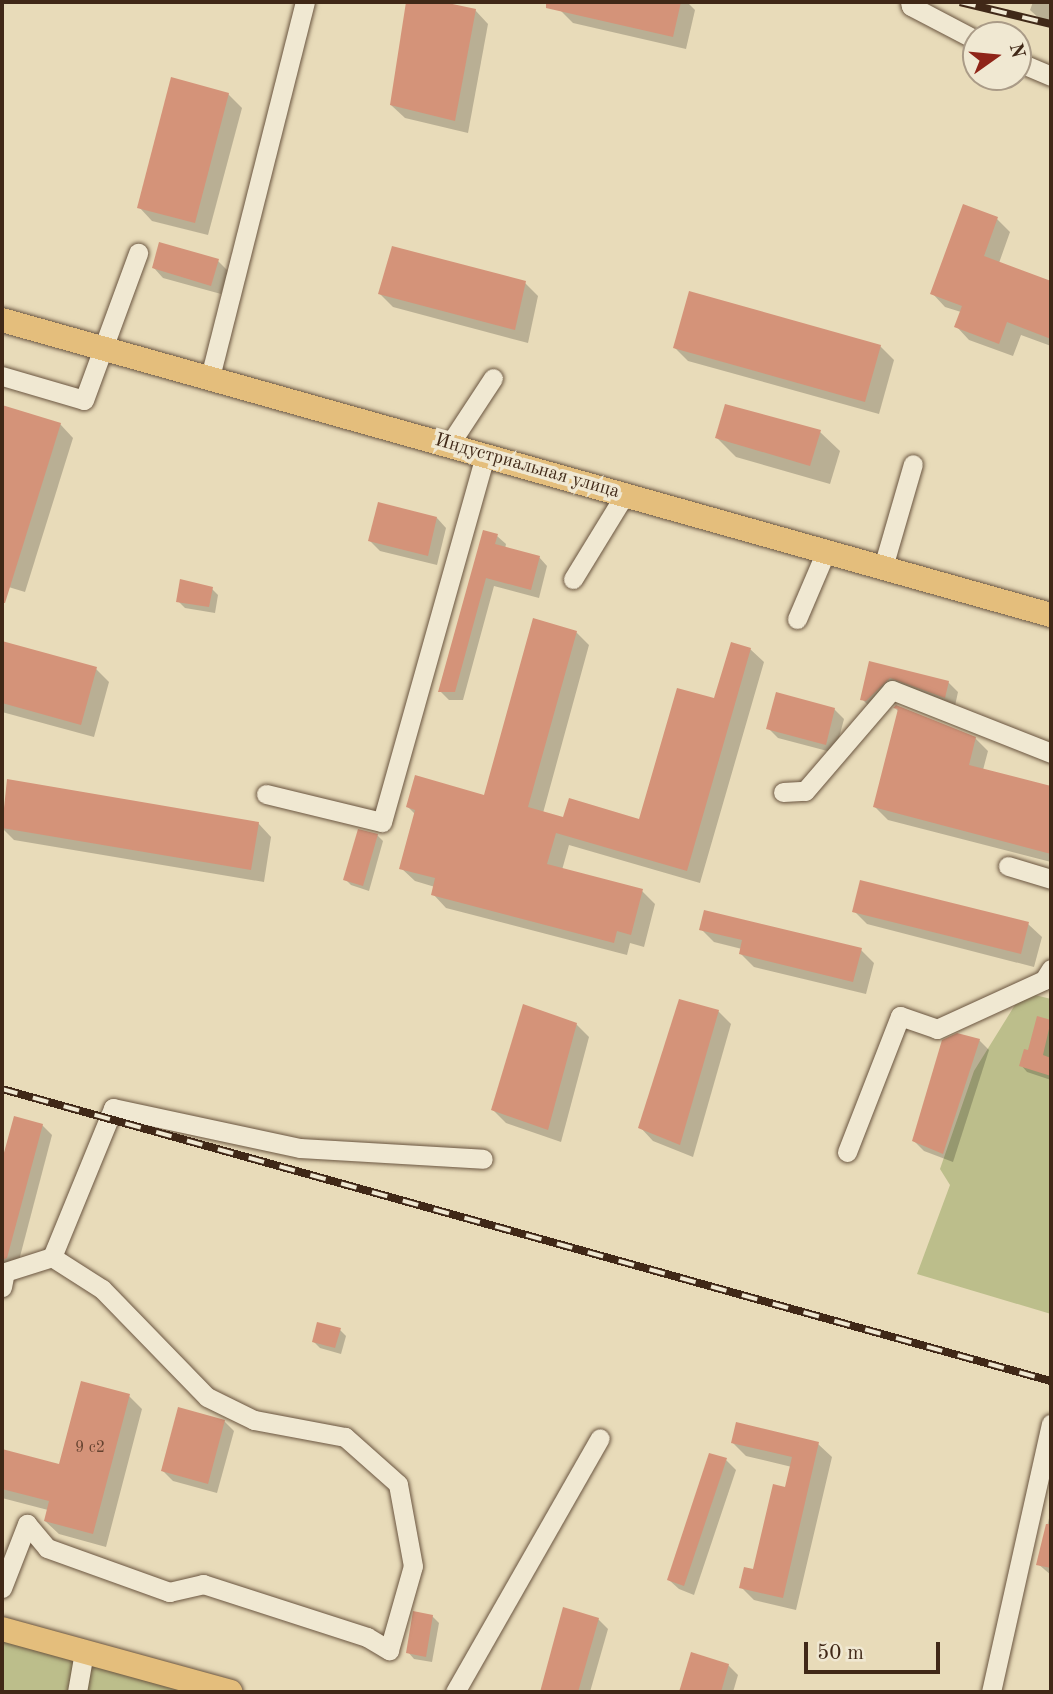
<!DOCTYPE html>
<meta charset="utf-8">
<style>
body{margin:0}
#map{position:relative;width:1053px;height:1694px;overflow:hidden;background:#e8dbb9;font-family:"Old Standard TT",serif}
div>[style]{position:absolute}
[style*='--x']{left:calc(var(--x)*1px);top:calc(var(--y)*1px);width:calc(var(--w)*1px);rotate:calc(var(--a)*1deg)}
.green>*{inset:0;background:#bcbe8b}
.shadow>*{inset:0;background:#0003}
.building>*{inset:0;background:#d49379}
.roads{filter:drop-shadow(0 0 2px #6a5540) drop-shadow(0 0 2px #6a5540)}
.minor>*{height:19px;margin:-9.5px;padding:0 9.5px;transform-origin:9.5px;border-radius:9.5px;background:#f0e8d2}
.major>*{height:24px;margin:-12px;padding:0 12px;transform-origin:12px;border-radius:12px;background:#e4be7c}
.rail>*{height:8px;margin-top:-4px;transform-origin:0;background:repeating-linear-gradient(90deg,#f0e8d2 0 16px,#402817 0 32px);box-sizing:border-box;border-block:2px solid #402817}
span{translate:-50% -50%;white-space:nowrap;text-align:center;line-height:1.15;-webkit-text-stroke:7px #f0e8d2;paint-order:stroke}
.number-label{font-size:16px;color:#654330}
.number-label span{-webkit-text-stroke-width:0}
.street-label{font-size:19px;color:#402817}
.frame{position:absolute;inset:0;border:4px solid #402817;pointer-events:none}
.north{position:absolute;left:962px;top:21px;width:70px;height:70px;box-sizing:border-box;background:#f0e8d2;border:2px solid #aa9b87;border-radius:50%;rotate:75deg;font-size:19px;font-weight:700;line-height:28px;text-align:center;color:#402817}
.north::after{content:'';display:block;margin:auto;width:24px;height:32px;background:#8f2418;clip-path:polygon(50% 0,100% 100%,50% 72%,0 100%)}
.scale{position:absolute;left:804px;top:1642px;width:136px;height:32px;box-sizing:border-box;border:4px solid #402817;border-top:0;padding-left:9px;font-size:21px;line-height:24px;white-space:nowrap;color:#402817;-webkit-text-stroke:5px #f0e8d2;paint-order:stroke}
</style>
<div id="map">
<div class="green">
<i style="clip-path:polygon(1023px 992px,1051px 999px,1051px 1314px,917px 1274px,950px 1185px,940px 1169px,974px 1071px)"></i>
<i style="clip-path:polygon(2px 1640px,194px 1692px,2px 1692px)"></i>
</div>
<div class="shadow">
<i style="clip-path:polygon(408px 2px,434px 2px,475px 10px,488px 24px,468px 133px,405px 118px,391px 105px)"></i>
<i style="clip-path:polygon(562px 2px,687px 2px,695px 10px,686px 49px,573px 23px,560px 10px)"></i>
<i style="clip-path:polygon(1033px 2px,1051px 2px,1051px 25px,1044px 23px,1030px 10px)"></i>
<i style="clip-path:polygon(228px 94px,242px 108px,208px 235px,152px 221px,139px 207px)"></i>
<i style="clip-path:polygon(997px 219px,1010px 232px,999px 263px,1051px 283px,1051px 346px,1021px 335px,1013px 356px,969px 340px,956px 326px,961px 312px,945px 307px,932px 293px)"></i>
<i style="clip-path:polygon(218px 261px,228px 271px,221px 294px,163px 278px,154px 268px)"></i>
<i style="clip-path:polygon(525px 283px,538px 296px,528px 343px,393px 307px,380px 294px)"></i>
<i style="clip-path:polygon(880px 346px,894px 360px,879px 414px,688px 361px,675px 348px)"></i>
<i style="clip-path:polygon(2px 406px,60px 424px,73px 438px,25px 592px,2px 585px)"></i>
<i style="clip-path:polygon(820px 432px,840px 451px,830px 484px,736px 457px,717px 438px)"></i>
<i style="clip-path:polygon(437px 518px,446px 528px,437px 565px,380px 551px,370px 541px)"></i>
<i style="clip-path:polygon(497px 536px,506px 544px,505px 549px,539px 557px,547px 566px,539px 598px,494px 586px,463px 700px,449px 700px,440px 691px)"></i>
<i style="clip-path:polygon(212px 589px,218px 595px,215px 613px,185px 608px,178px 601px)"></i>
<i style="clip-path:polygon(576px 632px,589px 645px,543px 813px,564px 819px,640px 821px,750px 649px,764px 662px,700px 883px,569px 845px,562px 870px,642px 891px,655px 904px,644px 947px,630px 943px,627px 955px,446px 908px,433px 894px,435px 887px,415px 881px,401px 868px,415px 814px,408px 807px,485px 797px)"></i>
<i style="clip-path:polygon(2px 643px,96px 669px,109px 682px,94px 737px,2px 712px)"></i>
<i style="clip-path:polygon(870px 663px,948px 682px,958px 692px,955px 706px,900px 687px,872px 709px,862px 699px)"></i>
<i style="clip-path:polygon(895px 708px,975px 738px,988px 751px,983px 770px,1051px 788px,1051px 862px,888px 820px,875px 807px,899px 712px)"></i>
<i style="clip-path:polygon(834px 709px,844px 719px,835px 753px,778px 738px,768px 728px)"></i>
<i style="clip-path:polygon(8px 781px,258px 823px,271px 837px,264px 882px,14px 840px,2px 828px)"></i>
<i style="clip-path:polygon(377px 835px,383px 841px,369px 891px,351px 885px,345px 879px)"></i>
<i style="clip-path:polygon(854px 911px,1028px 924px,1042px 937px,1034px 967px,867px 924px)"></i>
<i style="clip-path:polygon(701px 929px,861px 950px,874px 963px,866px 994px,754px 967px,741px 954px,742px 949px,714px 942px)"></i>
<i style="clip-path:polygon(718px 1011px,731px 1024px,693px 1157px,653px 1141px,640px 1127px)"></i>
<i style="clip-path:polygon(1038px 1018px,1051px 1022px,1051px 1080px,1027px 1072px,1021px 1065px,1029px 1052px)"></i>
<i style="clip-path:polygon(576px 1024px,589px 1037px,561px 1142px,506px 1123px,493px 1110px)"></i>
<i style="clip-path:polygon(979px 1040px,989px 1050px,953px 1162px,924px 1151px,914px 1141px)"></i>
<i style="clip-path:polygon(15px 1118px,42px 1125px,52px 1135px,17px 1268px,2px 1283px,2px 1167px)"></i>
<i style="clip-path:polygon(340px 1330px,346px 1336px,341px 1354px,320px 1348px,314px 1342px)"></i>
<i style="clip-path:polygon(129px 1396px,142px 1409px,106px 1547px,59px 1534px,45px 1521px,48px 1510px,2px 1498px,2px 1451px,60px 1466px)"></i>
<i style="clip-path:polygon(224px 1421px,234px 1431px,217px 1493px,173px 1481px,163px 1471px)"></i>
<i style="clip-path:polygon(733px 1443px,818px 1444px,832px 1457px,796px 1610px,754px 1600px,741px 1587px,754px 1571px,787px 1489px,792px 1467px,746px 1456px)"></i>
<i style="clip-path:polygon(726px 1460px,736px 1470px,694px 1595px,679px 1589px,669px 1580px)"></i>
<i style="clip-path:polygon(1051px 1510px,1051px 1575px,1038px 1564px)"></i>
<i style="clip-path:polygon(564px 1610px,598px 1619px,608px 1629px,590px 1692px,542px 1692px)"></i>
<i style="clip-path:polygon(432px 1616px,439px 1623px,432px 1662px,414px 1659px,408px 1652px)"></i>
<i style="clip-path:polygon(693px 1654px,728px 1665px,738px 1675px,733px 1692px,681px 1692px)"></i>
</div>
<div class="building">
<i style="clip-path:polygon(406px 2px,443px 2px,476px 9px,455px 121px,390px 105px)"></i>
<i style="clip-path:polygon(546px 2px,681px 2px,673px 37px,546px 8px)"></i>
<i style="clip-path:polygon(171px 77px,229px 93px,195px 223px,137px 208px)"></i>
<i style="clip-path:polygon(963px 204px,998px 217px,984px 256px,1051px 281px,1051px 339px,1007px 322px,999px 344px,954px 327px,962px 306px,930px 294px)"></i>
<i style="clip-path:polygon(159px 242px,219px 259px,211px 286px,152px 268px)"></i>
<i style="clip-path:polygon(392px 246px,526px 281px,515px 330px,378px 294px)"></i>
<i style="clip-path:polygon(689px 291px,881px 345px,865px 402px,673px 348px)"></i>
<i style="clip-path:polygon(725px 404px,821px 430px,810px 466px,715px 438px)"></i>
<i style="clip-path:polygon(2px 405px,61px 423px,5px 603px,2px 603px)"></i>
<i style="clip-path:polygon(378px 502px,437px 517px,428px 556px,368px 541px)"></i>
<i style="clip-path:polygon(483px 530px,498px 534px,495px 544px,540px 556px,531px 590px,486px 578px,455px 692px,438px 692px)"></i>
<i style="clip-path:polygon(180px 579px,213px 587px,209px 607px,176px 602px)"></i>
<i style="clip-path:polygon(533px 618px,577px 631px,528px 807px,563px 817px,569px 798px,639px 819px,677px 688px,714px 698px,731px 642px,751px 648px,687px 871px,556px 833px,547px 864px,643px 889px,631px 935px,617px 931px,614px 943px,431px 895px,435px 878px,399px 869px,415px 810px,406px 807px,415px 775px,484px 795px)"></i>
<i style="clip-path:polygon(2px 641px,97px 667px,81px 725px,2px 703px)"></i>
<i style="clip-path:polygon(869px 661px,949px 681px,945px 698px,890px 678px,866px 701px,860px 700px)"></i>
<i style="clip-path:polygon(776px 692px,835px 708px,826px 745px,766px 729px)"></i>
<i style="clip-path:polygon(896px 705px,976px 737px,969px 765px,1051px 786px,1051px 854px,873px 807px,898px 709px,893px 708px)"></i>
<i style="clip-path:polygon(7px 779px,259px 822px,251px 870px,2px 828px)"></i>
<i style="clip-path:polygon(358px 829px,378px 834px,363px 886px,343px 880px)"></i>
<i style="clip-path:polygon(860px 880px,1029px 922px,1021px 954px,852px 912px)"></i>
<i style="clip-path:polygon(704px 910px,862px 948px,853px 982px,739px 954px,742px 940px,699px 930px)"></i>
<i style="clip-path:polygon(679px 999px,719px 1010px,680px 1145px,638px 1128px)"></i>
<i style="clip-path:polygon(523px 1004px,577px 1023px,548px 1130px,491px 1110px)"></i>
<i style="clip-path:polygon(1037px 1016px,1051px 1020px,1043px 1055px,1051px 1058px,1051px 1076px,1019px 1066px,1024px 1049px,1028px 1050px)"></i>
<i style="clip-path:polygon(957px 1033px,980px 1039px,943px 1154px,912px 1141px,942px 1040px)"></i>
<i style="clip-path:polygon(14px 1116px,43px 1124px,7px 1258px,2px 1260px,2px 1160px)"></i>
<i style="clip-path:polygon(317px 1322px,341px 1328px,335px 1348px,312px 1342px)"></i>
<i style="clip-path:polygon(81px 1381px,130px 1394px,93px 1534px,44px 1521px,49px 1501px,2px 1489px,2px 1449px,59px 1464px)"></i>
<i style="clip-path:polygon(178px 1407px,225px 1420px,208px 1484px,161px 1471px)"></i>
<i style="clip-path:polygon(736px 1422px,819px 1442px,783px 1598px,739px 1588px,744px 1567px,753px 1569px,773px 1484px,785px 1487px,792px 1457px,731px 1443px)"></i>
<i style="clip-path:polygon(709px 1453px,727px 1458px,684px 1586px,667px 1580px)"></i>
<i style="clip-path:polygon(1046px 1524px,1051px 1524px,1051px 1568px,1036px 1565px)"></i>
<i style="clip-path:polygon(563px 1607px,599px 1618px,578px 1692px,540px 1692px)"></i>
<i style="clip-path:polygon(413px 1611px,433px 1615px,426px 1657px,406px 1653px)"></i>
<i style="clip-path:polygon(691px 1652px,729px 1664px,721px 1692px,679px 1692px)"></i>
</div>
<div class="roads">
<div class="minor">
<i style="--x:910;--y:2;--w:4;--a:76"></i>
<i style="--x:911;--y:6;--w:73;--a:27.6"></i>
<i style="--x:1018;--y:62;--w:36;--a:23"></i>
<i style="--x:2;--y:376;--w:85;--a:16.3"></i>
<i style="--x:84;--y:400;--w:157;--a:-69.8"></i>
<i style="--x:210;--y:377;--w:387;--a:-75.8"></i>
<i style="--x:449;--y:445;--w:80;--a:-56.7"></i>
<i style="--x:883;--y:567;--w:107;--a:-73.8"></i>
<i style="--x:573;--y:579;--w:100;--a:-58.5"></i>
<i style="--x:797;--y:619;--w:74;--a:-66.9"></i>
<i style="--x:783;--y:792;--w:22;--a:-3"></i>
<i style="--x:805;--y:791;--w:133;--a:-49.3"></i>
<i style="--x:892;--y:690;--w:171;--a:21.6"></i>
<i style="--x:266;--y:794;--w:119;--a:13.6"></i>
<i style="--x:382;--y:822;--w:381;--a:-74.3"></i>
<i style="--x:1008;--y:866;--w:45;--a:16.8"></i>
<i style="--x:847;--y:1152;--w:146;--a:-68.7"></i>
<i style="--x:900;--y:1016;--w:39;--a:19"></i>
<i style="--x:937;--y:1029;--w:118;--a:-24.6"></i>
<i style="--x:1044;--y:980;--w:13;--a:-58"></i>
<i style="--x:2;--y:1287;--w:15;--a:-79"></i>
<i style="--x:5;--y:1272;--w:49;--a:-17.7"></i>
<i style="--x:52;--y:1257;--w:161;--a:-67.7"></i>
<i style="--x:113;--y:1108;--w:191;--a:12.1"></i>
<i style="--x:300;--y:1148;--w:183;--a:3.4"></i>
<i style="--x:2;--y:1588;--w:69;--a:-68.7"></i>
<i style="--x:27;--y:1524;--w:31;--a:50"></i>
<i style="--x:47;--y:1548;--w:130;--a:19.8"></i>
<i style="--x:169;--y:1592;--w:35;--a:-13"></i>
<i style="--x:203;--y:1584;--w:172;--a:17.9"></i>
<i style="--x:367;--y:1637;--w:26;--a:31"></i>
<i style="--x:389;--y:1650;--w:87;--a:-74.1"></i>
<i style="--x:413;--y:1566;--w:83;--a:-100.4"></i>
<i style="--x:398;--y:1484;--w:71;--a:-138.4"></i>
<i style="--x:345;--y:1437;--w:93;--a:-169.4"></i>
<i style="--x:254;--y:1420;--w:52;--a:-153.9"></i>
<i style="--x:207;--y:1397;--w:151;--a:-134.2"></i>
<i style="--x:102;--y:1289;--w:59;--a:-147.4"></i>
<i style="--x:77;--y:1692;--w:41;--a:-80.1"></i>
<i style="--x:455;--y:1692;--w:292;--a:-60.3"></i>
<i style="--x:991;--y:1692;--w:275;--a:-77.4"></i>
</div>
<div class="major">
<i style="--x:2;--y:320;--w:1090;--a:15.71"></i>
<i style="--x:2;--y:1629;--w:237;--a:15.4"></i>
</div>
</div>
<div class="rail">
<i style="--x:960;--y:2;--w:94;--a:13.6"></i>
<i style="--x:2;--y:1089;--w:1089;--a:15.56"></i>
</div>
<div class="number-label">
<span style="left:90px;top:1448px">9 с2</span>
</div>
<div class="street-label">
<span style="left:527px;top:467px;rotate:16deg">Индустриальная улица</span>
</div>
<div class="frame"></div>
<div class="north">N</div>
<div class="scale">50 m</div>
</div>
